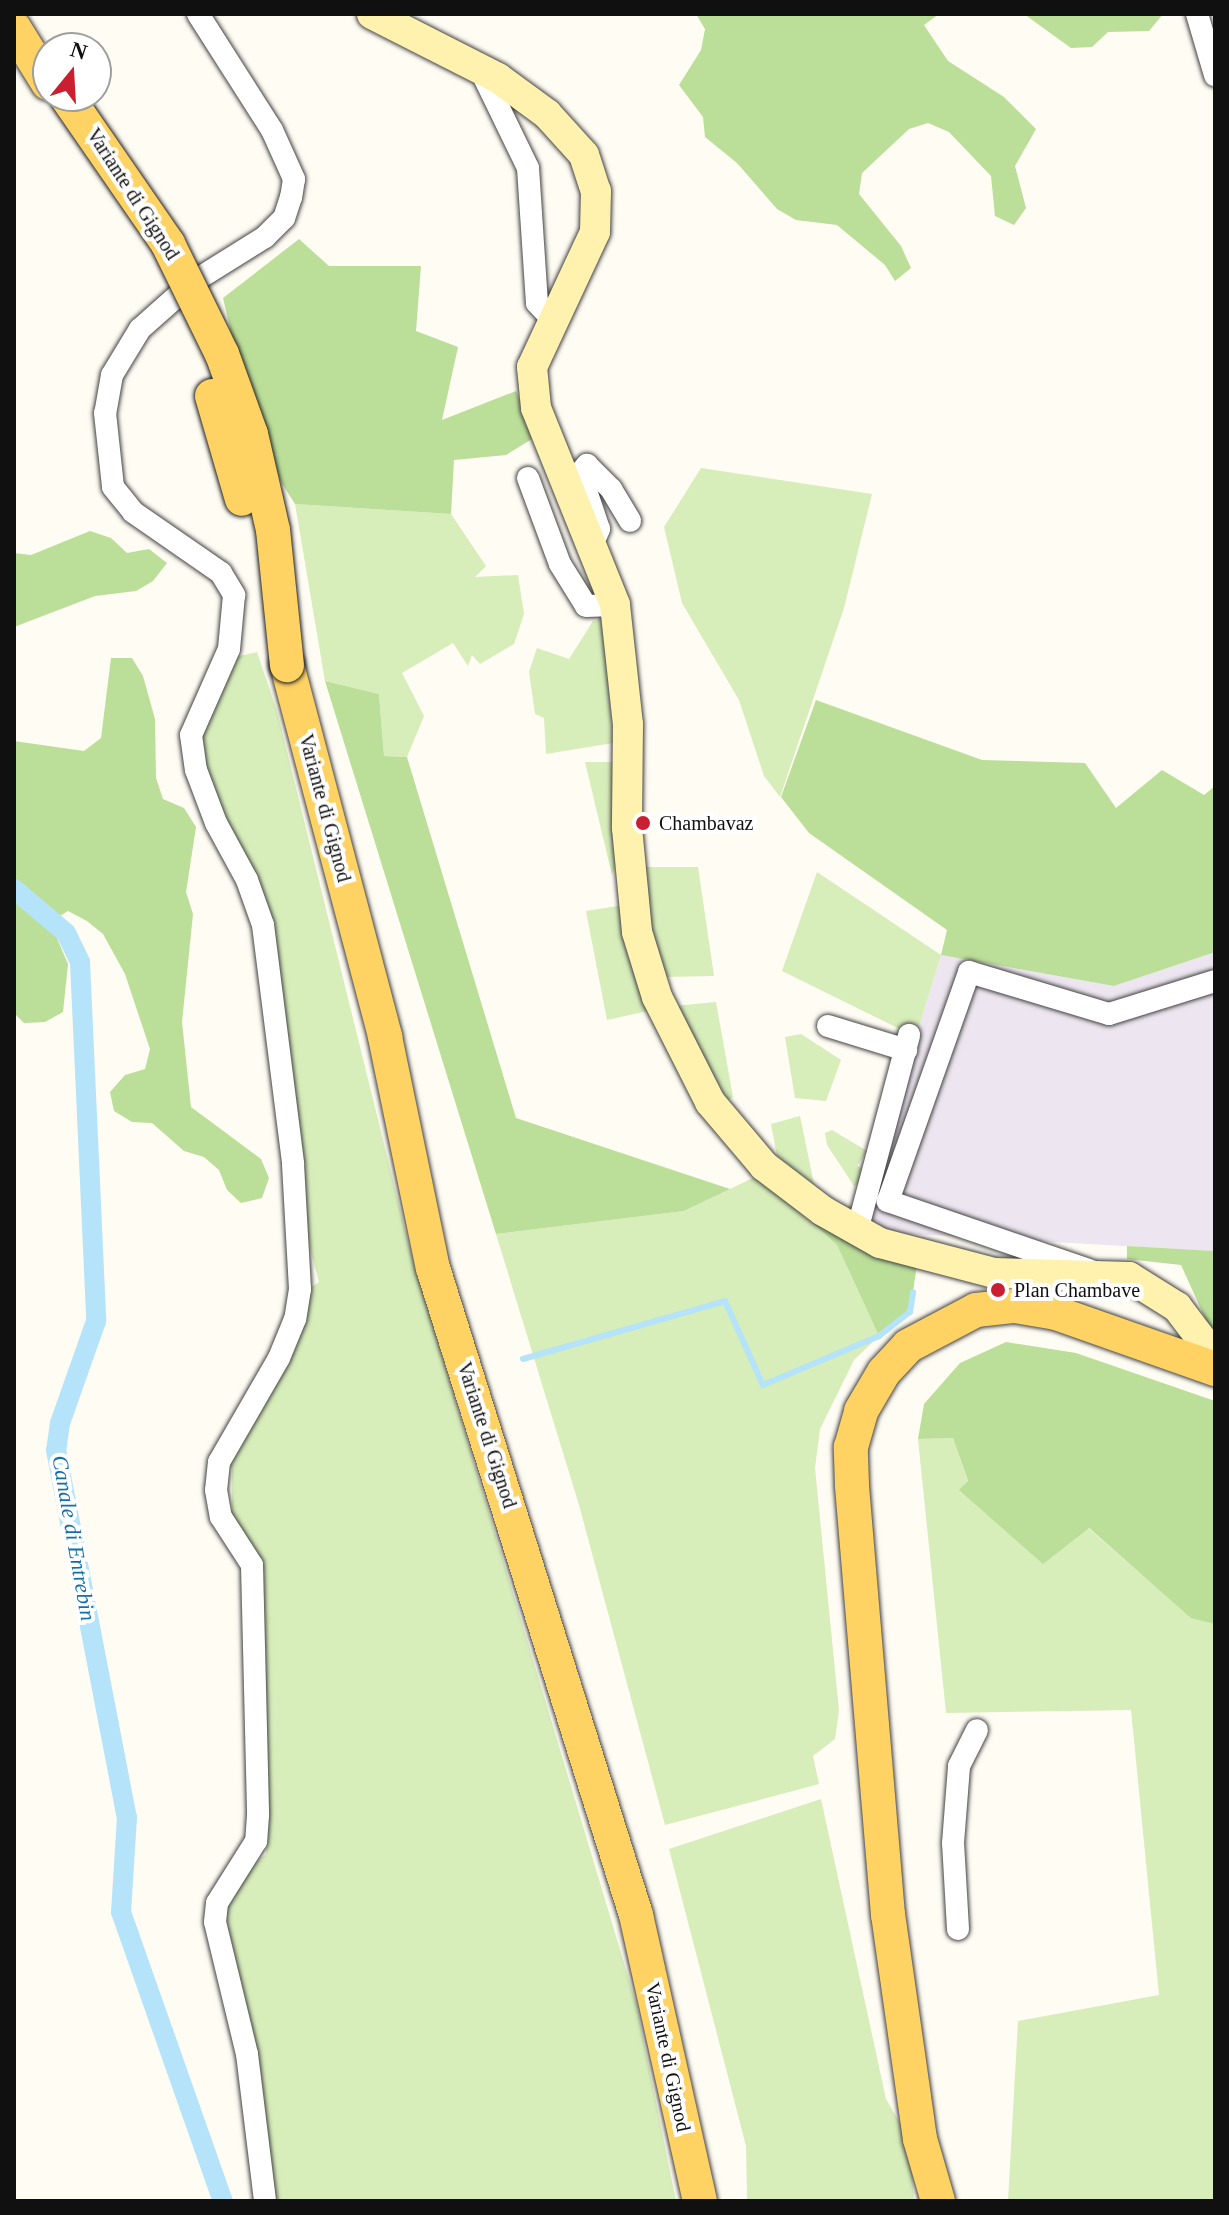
<!DOCTYPE html>
<style>
body{margin:0}
#map{position:relative;width:1229px;height:2215px;overflow:hidden;background:#fffcf4;font-family:"Times New Roman",serif}
div>[style]{position:absolute}
[style*='--x']{left:calc(var(--x)*1px);top:calc(var(--y)*1px);width:calc(var(--w)*1px);rotate:calc(var(--a)*1deg)}
.industrial>*{inset:0;background:#ede5ef}
.green>*{inset:0;background:#d7edba}
.forest>*{inset:0;background:#bbde98}
.stream>*{height:6px;margin:-3px;padding:0 3px;transform-origin:3px;border-radius:3px;background:#b5e3f9}
.canal>*{height:20px;margin:-10px;padding:0 10px;transform-origin:10px;border-radius:10px;background:#b5e3f9}
.roads{filter:drop-shadow(0 0 2px #434343) drop-shadow(0 0 2px #434343)}
.minor>*{height:22px;margin:-11px;padding:0 11px;transform-origin:11px;border-radius:11px;background:#fff}
.secondary>*{height:30px;margin:-15px;padding:0 15px;transform-origin:15px;border-radius:15px;background:#fff2af}
.primary>*{height:34px;margin:-17px;padding:0 17px;transform-origin:17px;border-radius:17px;background:#ffd264}
.bridges{filter:drop-shadow(0 0 2px #212121) drop-shadow(0 0 2px #212121)}
.primary-bridge>*{height:34px;margin:-17px;padding:0 17px;transform-origin:17px;border-radius:17px;background:#ffd264}
.dots>*{width:22px;height:22px;translate:-50% -50%;box-sizing:border-box;border:4px solid #fff;border-radius:50%}
span{translate:-50% -50%;white-space:nowrap;text-align:center;line-height:1.15;-webkit-text-stroke:8px #fff;paint-order:stroke}
.street-label{font-size:20px;color:#101010}
.poi-label{font-size:20px;color:#101010}
.left{translate:0 -50%;text-align:left}
.water-label{font-size:22px;color:#116fab;font-style:italic}
.frame{position:absolute;inset:0;border:16px solid #101010;pointer-events:none}
.north{position:absolute;left:32px;top:32px;width:80px;height:80px;box-sizing:border-box;background:#fff;border:2px solid #9f9f9f;border-radius:50%;rotate:18deg;font-size:22px;font-weight:700;line-height:32px;text-align:center;color:#101010}
.north::after{content:'';display:block;margin:auto;width:28px;height:36px;background:#ca1f30;clip-path:polygon(50% 0,100% 100%,50% 72%,0 100%)}
</style>
<div id="map">
<div class="industrial">
<i style="clip-path:polygon(1215px 952px,1215px 1251px,857px 1231px,941px 955px,1114px 986px)"></i>
</div>
<div class="green">
<i style="clip-path:polygon(701px 468px,872px 494px,844px 608px,780px 797px,764px 776px,739px 700px,682px 603px,664px 527px)"></i>
<i style="clip-path:polygon(295px 504px,451px 514px,486px 566px,475px 577px,518px 575px,524px 614px,514px 644px,480px 664px,472px 655px,468px 666px,453px 643px,402px 673px,424px 716px,407px 757px,384px 756px,379px 694px,325px 681px)"></i>
<i style="clip-path:polygon(603px 619px,613px 743px,546px 754px,544px 718px,535px 714px,529px 672px,537px 648px,569px 659px,593px 621px)"></i>
<i style="clip-path:polygon(257px 652px,277px 711px,411px 1253px,636px 2003px,676px 2201px,276px 2201px,249px 2020px,230px 1951px,226px 1911px,239px 1877px,266px 1854px,269px 1823px,262px 1604px,232px 1518px,232px 1469px,227px 1460px,309px 1289px,319px 1282px,310px 1249px,259px 884px,202px 767px,200px 739px,235px 657px)"></i>
<i style="clip-path:polygon(585px 762px,615px 762px,617px 862px,612px 875px)"></i>
<i style="clip-path:polygon(642px 867px,698px 867px,714px 976px,663px 977px,648px 928px)"></i>
<i style="clip-path:polygon(817px 872px,941px 955px,916px 1037px,782px 971px)"></i>
<i style="clip-path:polygon(624px 905px,652px 1010px,607px 1020px,586px 911px)"></i>
<i style="clip-path:polygon(716px 1002px,733px 1097px,728px 1100px,673px 1006px)"></i>
<i style="clip-path:polygon(801px 1034px,841px 1060px,826px 1101px,795px 1098px,785px 1037px)"></i>
<i style="clip-path:polygon(800px 1116px,814px 1184px,777px 1156px,771px 1124px)"></i>
<i style="clip-path:polygon(832px 1130px,867px 1151px,857px 1166px,864px 1169px,865px 1179px,854px 1186px,827px 1145px,825px 1133px)"></i>
<i style="clip-path:polygon(757px 1176px,837px 1245px,879px 1336px,854px 1360px,820px 1429px,815px 1468px,839px 1711px,835px 1739px,813px 1756px,819px 1784px,665px 1825px,579px 1505px,496px 1234px,684px 1211px)"></i>
<i style="clip-path:polygon(953px 1438px,968px 1482px,960px 1491px,1088px 1528px,1191px 1617px,1215px 1624px,1215px 2201px,1008px 2201px,1018px 2021px,1159px 1995px,1131px 1710px,946px 1713px,918px 1439px)"></i>
<i style="clip-path:polygon(821px 1799px,886px 2099px,910px 2140px,914px 2201px,747px 2201px,746px 2146px,669px 1849px)"></i>
</div>
<div class="forest">
<i style="clip-path:polygon(696px 14px,939px 14px,924px 25px,948px 61px,1004px 97px,1036px 129px,1015px 166px,1026px 208px,1014px 225px,995px 216px,991px 176px,949px 132px,928px 123px,909px 129px,862px 173px,859px 194px,901px 246px,911px 268px,895px 281px,885px 265px,837px 225px,796px 220px,777px 209px,737px 163px,705px 137px,703px 117px,679px 85px,701px 50px,705px 29px)"></i>
<i style="clip-path:polygon(1024px 14px,1163px 14px,1149px 31px,1108px 32px,1092px 47px,1071px 48px)"></i>
<i style="clip-path:polygon(299px 239px,329px 266px,421px 266px,416px 331px,458px 347px,442px 420px,516px 391px,535px 437px,506px 455px,454px 460px,451px 514px,295px 504px,281px 482px,237px 358px,223px 298px)"></i>
<i style="clip-path:polygon(90px 531px,111px 538px,127px 553px,149px 549px,167px 563px,153px 581px,136px 591px,95px 596px,14px 627px,14px 553px,31px 555px)"></i>
<i style="clip-path:polygon(111px 658px,132px 658px,143px 676px,155px 719px,156px 778px,163px 799px,184px 808px,196px 827px,186px 892px,193px 914px,182px 1022px,191px 1107px,261px 1159px,269px 1178px,262px 1198px,241px 1203px,227px 1190px,219px 1170px,204px 1157px,184px 1151px,152px 1123px,132px 1122px,114px 1111px,110px 1092px,125px 1075px,145px 1069px,150px 1049px,125px 974px,103px 934px,87px 921px,68px 911px,50px 922px,68px 964px,63px 1012px,45px 1022px,24px 1023px,14px 1013px,14px 741px,84px 751px,101px 738px)"></i>
<i style="clip-path:polygon(325px 681px,379px 694px,384px 756px,407px 757px,516px 1118px,730px 1189px,684px 1211px,496px 1234px)"></i>
<i style="clip-path:polygon(816px 700px,982px 760px,1085px 763px,1116px 808px,1162px 770px,1204px 795px,1215px 786px,1215px 952px,1114px 986px,941px 955px,947px 930px,809px 833px,781px 797px)"></i>
<i style="clip-path:polygon(812px 1223px,918px 1258px,910px 1312px,879px 1336px,837px 1245px)"></i>
<i style="clip-path:polygon(1127px 1246px,1215px 1251px,1215px 1340px,1181px 1265px,1127px 1259px)"></i>
<i style="clip-path:polygon(1006px 1342px,1076px 1353px,1215px 1401px,1215px 1624px,1191px 1618px,1089px 1528px,1043px 1564px,959px 1490px,968px 1481px,953px 1438px,918px 1439px,924px 1404px,960px 1363px)"></i>
</div>
<div class="stream">
<i style="--x:523;--y:1359;--w:210;--a:-16"></i>
<i style="--x:725;--y:1301;--w:92;--a:65.7"></i>
<i style="--x:763;--y:1385;--w:126;--a:-22.9"></i>
<i style="--x:879;--y:1336;--w:39;--a:-38"></i>
<i style="--x:910;--y:1312;--w:20;--a:-81"></i>
</div>
<div class="canal">
<i style="--x:14;--y:889;--w:68;--a:40.2"></i>
<i style="--x:66;--y:933;--w:32;--a:64"></i>
<i style="--x:80;--y:962;--w:359;--a:87.4"></i>
<i style="--x:96;--y:1321;--w:108;--a:109.4"></i>
<i style="--x:60;--y:1423;--w:27;--a:98"></i>
<i style="--x:56;--y:1450;--w:374;--a:79.1"></i>
<i style="--x:127;--y:1817;--w:95;--a:93.6"></i>
<i style="--x:121;--y:1912;--w:306;--a:70.6"></i>
</div>
<div class="roads">
<div class="minor">
<i style="--x:198;--y:14;--w:138;--a:57.5"></i>
<i style="--x:272;--y:130;--w:54;--a:65.8"></i>
<i style="--x:294;--y:179;--w:18;--a:99"></i>
<i style="--x:291;--y:197;--w:22;--a:108"></i>
<i style="--x:284;--y:218;--w:27;--a:135"></i>
<i style="--x:265;--y:237;--w:85;--a:148"></i>
<i style="--x:193;--y:282;--w:71;--a:138.4"></i>
<i style="--x:140;--y:329;--w:54;--a:121.3"></i>
<i style="--x:112;--y:375;--w:39;--a:100"></i>
<i style="--x:105;--y:413;--w:74;--a:83.8"></i>
<i style="--x:113;--y:487;--w:32;--a:51"></i>
<i style="--x:133;--y:512;--w:107;--a:34.7"></i>
<i style="--x:221;--y:573;--w:26;--a:59"></i>
<i style="--x:234;--y:595;--w:54;--a:95.3"></i>
<i style="--x:229;--y:649;--w:94;--a:113.8"></i>
<i style="--x:191;--y:735;--w:35;--a:82"></i>
<i style="--x:196;--y:770;--w:57;--a:69.3"></i>
<i style="--x:216;--y:823;--w:65;--a:61.5"></i>
<i style="--x:247;--y:880;--w:48;--a:70.4"></i>
<i style="--x:263;--y:925;--w:241;--a:82.8"></i>
<i style="--x:293;--y:1164;--w:125;--a:86.8"></i>
<i style="--x:300;--y:1289;--w:30;--a:99"></i>
<i style="--x:295;--y:1319;--w:42;--a:112.3"></i>
<i style="--x:279;--y:1358;--w:120;--a:120"></i>
<i style="--x:219;--y:1462;--w:28;--a:96"></i>
<i style="--x:216;--y:1490;--w:27;--a:80"></i>
<i style="--x:221;--y:1517;--w:57;--a:57.1"></i>
<i style="--x:252;--y:1565;--w:250;--a:88.6"></i>
<i style="--x:258;--y:1815;--w:26;--a:94"></i>
<i style="--x:256;--y:1841;--w:73;--a:122.2"></i>
<i style="--x:217;--y:1903;--w:19;--a:96"></i>
<i style="--x:215;--y:1922;--w:136;--a:76.4"></i>
<i style="--x:247;--y:2054;--w:148;--a:83"></i>
<i style="--x:1197;--y:14;--w:64;--a:73.6"></i>
<i style="--x:480;--y:69;--w:110;--a:64.1"></i>
<i style="--x:528;--y:168;--w:135;--a:86.2"></i>
<i style="--x:537;--y:303;--w:21;--a:47"></i>
<i style="--x:528;--y:478;--w:92;--a:69.6"></i>
<i style="--x:560;--y:564;--w:49;--a:58.2"></i>
<i style="--x:586;--y:606;--w:29;--a:-2"></i>
<i style="--x:596;--y:536;--w:8;--a:-67"></i>
<i style="--x:599;--y:529;--w:59;--a:-108.7"></i>
<i style="--x:580;--y:473;--w:11;--a:-49"></i>
<i style="--x:587;--y:465;--w:34;--a:45"></i>
<i style="--x:611;--y:489;--w:37;--a:59"></i>
<i style="--x:828;--y:1026;--w:82;--a:17.1"></i>
<i style="--x:857;--y:1231;--w:203;--a:-75.1"></i>
<i style="--x:1089;--y:1270;--w:213;--a:-161.1"></i>
<i style="--x:888;--y:1201;--w:243;--a:-70.5"></i>
<i style="--x:969;--y:972;--w:146;--a:16.7"></i>
<i style="--x:1109;--y:1014;--w:111;--a:-17.3"></i>
<i style="--x:958;--y:1929;--w:86;--a:-93.3"></i>
<i style="--x:953;--y:1843;--w:77;--a:-85.5"></i>
<i style="--x:959;--y:1766;--w:40;--a:-63.4"></i>
</div>
<div class="secondary">
<i style="--x:372;--y:14;--w:141;--a:26.9"></i>
<i style="--x:498;--y:78;--w:61;--a:36.3"></i>
<i style="--x:547;--y:114;--w:55;--a:47.9"></i>
<i style="--x:584;--y:155;--w:38;--a:72"></i>
<i style="--x:596;--y:191;--w:41;--a:91.4"></i>
<i style="--x:595;--y:232;--w:149;--a:115"></i>
<i style="--x:532;--y:367;--w:41;--a:84.4"></i>
<i style="--x:536;--y:408;--w:212;--a:68.1"></i>
<i style="--x:615;--y:605;--w:120;--a:83.8"></i>
<i style="--x:628;--y:724;--w:104;--a:90.6"></i>
<i style="--x:627;--y:828;--w:104;--a:84.5"></i>
<i style="--x:637;--y:932;--w:68;--a:72.9"></i>
<i style="--x:657;--y:997;--w:118;--a:63.2"></i>
<i style="--x:710;--y:1102;--w:84;--a:49.8"></i>
<i style="--x:764;--y:1166;--w:74;--a:37.3"></i>
<i style="--x:823;--y:1211;--w:65;--a:29.3"></i>
<i style="--x:880;--y:1243;--w:118;--a:14.7"></i>
<i style="--x:994;--y:1273;--w:135;--a:1.7"></i>
<i style="--x:1129;--y:1277;--w:57;--a:32"></i>
<i style="--x:1177;--y:1307;--w:63;--a:52.8"></i>
</div>
<div class="primary">
<i style="--x:14;--y:28;--w:65;--a:58.3"></i>
<i style="--x:287;--y:665;--w:385;--a:75.2"></i>
<i style="--x:385;--y:1037;--w:236;--a:78.3"></i>
<i style="--x:433;--y:1268;--w:678;--a:72.58"></i>
<i style="--x:636;--y:1915;--w:293;--a:77.4"></i>
<i style="--x:938;--y:2201;--w:65;--a:-106.2"></i>
<i style="--x:920;--y:2139;--w:226;--a:-98.1"></i>
<i style="--x:888;--y:1915;--w:432;--a:-94.8"></i>
<i style="--x:852;--y:1485;--w:38;--a:-92"></i>
<i style="--x:851;--y:1447;--w:37;--a:-74"></i>
<i style="--x:861;--y:1411;--w:45;--a:-59.5"></i>
<i style="--x:884;--y:1372;--w:35;--a:-47"></i>
<i style="--x:908;--y:1346;--w:77;--a:-27.9"></i>
<i style="--x:976;--y:1310;--w:39;--a:-6"></i>
<i style="--x:1015;--y:1306;--w:42;--a:9.7"></i>
<i style="--x:1056;--y:1313;--w:169;--a:19.4"></i>
</div>
</div>
<div class="bridges">
<div class="primary-bridge">
<i style="--x:66;--y:96;--w:180;--a:55.4"></i>
<i style="--x:168;--y:244;--w:123;--a:63.9"></i>
<i style="--x:222;--y:354;--w:85;--a:70.1"></i>
<i style="--x:251;--y:434;--w:98;--a:77.1"></i>
<i style="--x:273;--y:530;--w:136;--a:84.1"></i>
<i style="--x:212;--y:396;--w:107;--a:73.8"></i>
</div>
</div>
<div class="dots">
<i style="left:643px;top:823px;background:#ca1f30"></i>
<i style="left:998px;top:1290px;background:#ca1f30"></i>
</div>
<div class="street-label">
<span style="left:133px;top:194px;rotate:57deg">Variante di Gignod</span>
<span style="left:325px;top:808px;rotate:75deg">Variante di Gignod</span>
<span style="left:487px;top:1435px;rotate:72deg">Variante di Gignod</span>
<span style="left:668px;top:2057px;rotate:78deg">Variante di Gignod</span>
</div>
<div class="poi-label">
<span class="left" style="left:659px;top:823px">Chambavaz</span>
<span class="left" style="left:1014px;top:1290px">Plan Chambave</span>
</div>
<div class="water-label">
<span style="left:74px;top:1538px;rotate:80deg">Canale di Entrebin</span>
</div>
<div class="frame"></div>
<div class="north">N</div>
</div>
